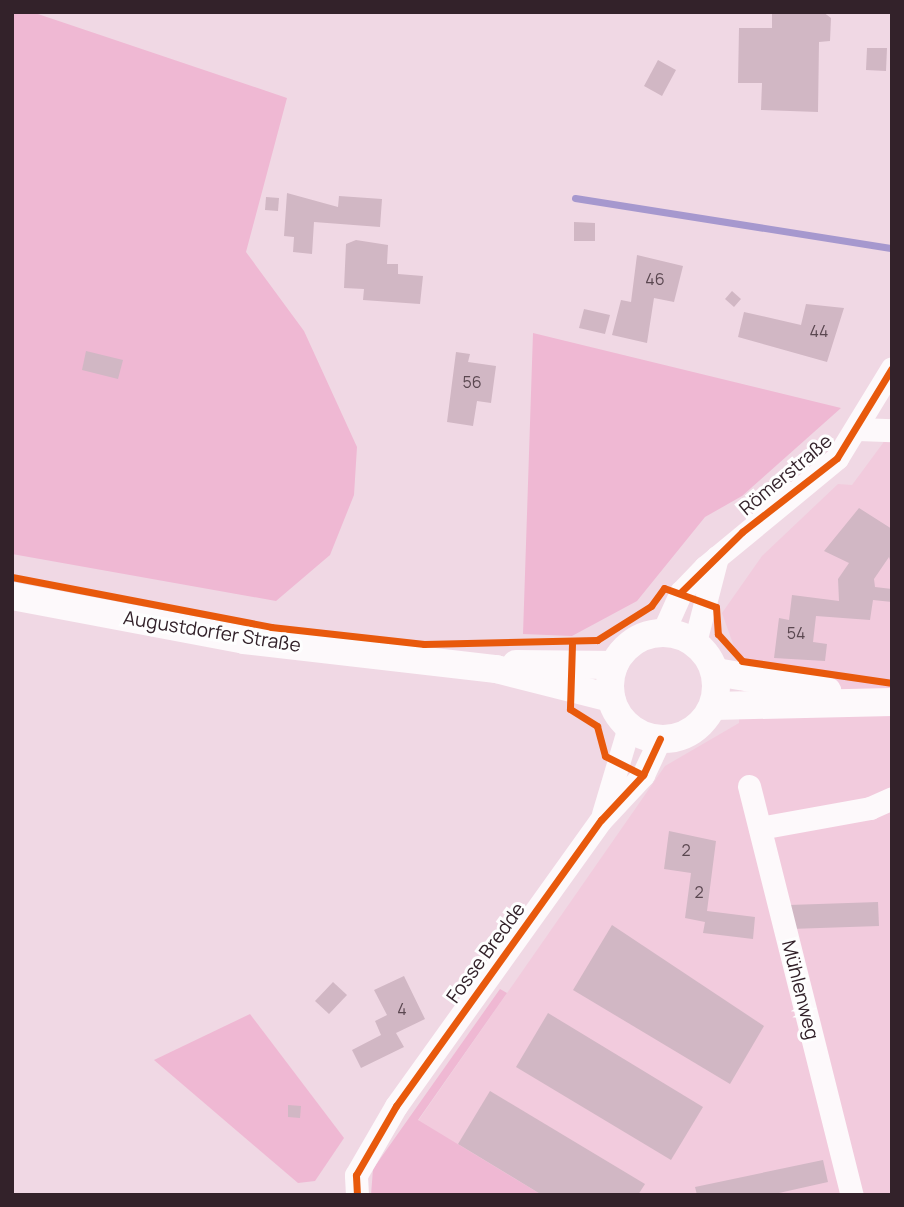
<!DOCTYPE html>
<meta charset="utf-8">
<style>
body{margin:0}
#map{position:relative;width:904px;height:1207px;overflow:hidden;background:#f0d8e4;font-family:Manrope,sans-serif}
div>[style]{position:absolute}
[style*='--x']{left:calc(var(--x)*1px);top:calc(var(--y)*1px);width:calc(var(--w)*1px);rotate:calc(var(--a)*1deg)}
.built>*{inset:0;background:#f2cbdd}
.green>*{inset:0;background:#efb8d3}
.stream>*{height:7px;margin:-3.5px;padding:0 3.5px;transform-origin:3.5px;border-radius:3.5px;background:#a698ce}
.building>*{inset:0;background:#d1b7c4}
.minor>*{height:23px;margin:-11.5px;padding:0 11.5px;transform-origin:11.5px;border-radius:11.5px;background:#fdf9fb}
.major>*{height:28px;margin:-14px;padding:0 14px;transform-origin:14px;border-radius:14px;background:#fdf9fb}
.major>.ring{margin:-14px;padding:0;box-sizing:content-box;background:none;border:28px solid #fdf9fb;border-radius:50%}
.cycleway>*{height:7px;margin:-3.5px;padding:0 3.5px;transform-origin:3.5px;border-radius:3.5px;background:#e8590c}
span{translate:-50% -50%;white-space:nowrap;text-align:center;line-height:1.15;-webkit-text-stroke:6px #fefefe;paint-order:stroke}
.number-label{font-size:16px;color:#5a4750}
.number-label span{-webkit-text-stroke-width:0}
.street-label{font-size:19px;color:#33222a}
.frame{position:absolute;inset:0;border:14px solid #33222a;pointer-events:none}
</style>
<div id="map">
<div class="built">
<i style="clip-path:polygon(892px 416px,892px 1195px,542px 1195px,418px 1121px,665px 766px,739px 723px,741px 666px,722px 613px,762px 556px,838px 484px,852px 485px,883px 443px)"></i>
</div>
<div class="green">
<i style="clip-path:polygon(12px 12px,32px 12px,287px 98px,246px 252px,304px 331px,357px 447px,354px 495px,330px 555px,276px 601px,12px 554px)"></i>
<i style="clip-path:polygon(533px 333px,841px 408px,742px 496px,705px 517px,637px 601px,572px 636px,523px 634px)"></i>
<i style="clip-path:polygon(500px 989px,507px 993px,418px 1120px,542px 1195px,371px 1195px,373px 1169px)"></i>
<i style="clip-path:polygon(250px 1014px,344px 1138px,315px 1181px,298px 1183px,154px 1060px)"></i>
</div>
<div class="stream">
<i style="--x:575;--y:198;--w:321;--a:9"></i>
</div>
<div class="building">
<i style="clip-path:polygon(772px 12px,823px 12px,831px 18px,830px 41px,819px 42px,818px 112px,761px 110px,762px 83px,738px 83px,739px 28px,772px 28px)"></i>
<i style="clip-path:polygon(867px 48px,887px 48px,886px 71px,866px 70px)"></i>
<i style="clip-path:polygon(658px 60px,676px 70px,662px 96px,644px 86px)"></i>
<i style="clip-path:polygon(287px 193px,338px 207px,339px 196px,382px 199px,380px 227px,314px 222px,312px 254px,293px 252px,294px 237px,284px 236px)"></i>
<i style="clip-path:polygon(266px 197px,279px 198px,278px 211px,265px 210px)"></i>
<i style="clip-path:polygon(574px 222px,595px 223px,595px 241px,574px 241px)"></i>
<i style="clip-path:polygon(356px 240px,388px 245px,387px 264px,398px 264px,398px 274px,423px 276px,420px 304px,363px 300px,364px 289px,344px 288px,346px 244px)"></i>
<i style="clip-path:polygon(637px 255px,683px 266px,674px 302px,654px 298px,647px 343px,612px 335px,621px 300px,631px 302px)"></i>
<i style="clip-path:polygon(732px 291px,741px 299px,734px 307px,725px 299px)"></i>
<i style="clip-path:polygon(806px 304px,844px 308px,827px 362px,738px 337px,744px 312px,801px 325px)"></i>
<i style="clip-path:polygon(584px 309px,610px 315px,605px 334px,579px 328px)"></i>
<i style="clip-path:polygon(86px 351px,123px 360px,118px 379px,82px 370px)"></i>
<i style="clip-path:polygon(456px 352px,470px 354px,468px 362px,496px 366px,491px 403px,477px 401px,473px 426px,447px 422px)"></i>
<i style="clip-path:polygon(859px 508px,892px 529px,892px 567px,889px 557px,874px 579px,875px 587px,892px 589px,892px 602px,873px 600px,870px 620px,816px 616px,813px 642px,827px 644px,825px 661px,774px 658px,779px 618px,789px 620px,792px 595px,839px 601px,838px 579px,849px 563px,824px 551px)"></i>
<i style="clip-path:polygon(669px 831px,716px 841px,707px 911px,755px 917px,753px 939px,703px 933px,705px 922px,685px 918px,691px 873px,664px 869px)"></i>
<i style="clip-path:polygon(878px 902px,879px 926px,790px 929px,789px 905px)"></i>
<i style="clip-path:polygon(612px 925px,764px 1026px,730px 1084px,573px 990px)"></i>
<i style="clip-path:polygon(404px 976px,425px 1019px,396px 1033px,404px 1047px,361px 1068px,352px 1050px,381px 1035px,375px 1021px,387px 1015px,374px 990px)"></i>
<i style="clip-path:polygon(333px 982px,347px 995px,329px 1014px,315px 1001px)"></i>
<i style="clip-path:polygon(548px 1013px,703px 1107px,671px 1160px,516px 1067px)"></i>
<i style="clip-path:polygon(490px 1091px,645px 1184px,638px 1195px,542px 1195px,458px 1144px)"></i>
<i style="clip-path:polygon(288px 1105px,301px 1106px,300px 1118px,288px 1117px)"></i>
<i style="clip-path:polygon(823px 1160px,828px 1182px,770px 1195px,697px 1195px,695px 1187px)"></i>
</div>
<div class="minor">
<i style="--x:858;--y:429;--w:34;--a:2"></i>
<i style="--x:663;--y:632;--w:44;--a:-65.8"></i>
<i style="--x:681;--y:592;--w:35;--a:-46"></i>
<i style="--x:705;--y:567;--w:171;--a:-39.5"></i>
<i style="--x:837;--y:458;--w:105;--a:-58.6"></i>
<i style="--x:695;--y:642;--w:88;--a:-75.5"></i>
<i style="--x:749;--y:786;--w:422;--a:75.9"></i>
<i style="--x:603;--y:814;--w:91;--a:-73.4"></i>
<i style="--x:760;--y:828;--w:112;--a:-10.3"></i>
<i style="--x:870;--y:808;--w:24;--a:-24"></i>
<i style="--x:357;--y:1195;--w:20;--a:-93"></i>
<i style="--x:356;--y:1175;--w:80;--a:-59.9"></i>
<i style="--x:396;--y:1106;--w:352;--a:-54.4"></i>
<i style="--x:601;--y:820;--w:62;--a:-47"></i>
<i style="--x:643;--y:775;--w:40;--a:-65"></i>
</div>
<div class="major">
<i style="--x:12;--y:596;--w:236;--a:10.7"></i>
<i style="--x:244;--y:640;--w:254;--a:6.6"></i>
<i style="--x:496;--y:669;--w:119;--a:14.2"></i>
<i class="ring" style="left:610px;top:633px;width:78px;height:78px"></i>
<i style="--x:516;--y:664;--w:98;--a:0.6"></i>
<i style="--x:716;--y:672;--w:113;--a:9.7"></i>
<i style="--x:713;--y:706;--w:179;--a:-1.3"></i>
</div>
<div class="cycleway">
<i style="--x:12;--y:577;--w:264;--a:10.9"></i>
<i style="--x:271;--y:627;--w:154;--a:6.3"></i>
<i style="--x:424;--y:644;--w:173;--a:-1.3"></i>
<i style="--x:597;--y:640;--w:64;--a:-32.2"></i>
<i style="--x:651;--y:606;--w:22;--a:-54"></i>
<i style="--x:664;--y:588;--w:55;--a:20.1"></i>
<i style="--x:716;--y:607;--w:27;--a:86"></i>
<i style="--x:718;--y:634;--w:36;--a:48"></i>
<i style="--x:742;--y:661;--w:152;--a:8.3"></i>
<i style="--x:681;--y:592;--w:86;--a:-44.5"></i>
<i style="--x:742;--y:532;--w:120;--a:-37.9"></i>
<i style="--x:837;--y:458;--w:105;--a:-58.6"></i>
<i style="--x:572;--y:644;--w:65;--a:91.8"></i>
<i style="--x:570;--y:709;--w:32;--a:32"></i>
<i style="--x:597;--y:726;--w:31;--a:75"></i>
<i style="--x:605;--y:756;--w:42;--a:26.6"></i>
<i style="--x:357;--y:1195;--w:20;--a:-93"></i>
<i style="--x:356;--y:1175;--w:80;--a:-59.9"></i>
<i style="--x:396;--y:1106;--w:352;--a:-54.4"></i>
<i style="--x:601;--y:820;--w:62;--a:-47"></i>
<i style="--x:643;--y:775;--w:40;--a:-65"></i>
</div>
<div class="number-label">
<span style="left:655px;top:279px">46</span>
<span style="left:819px;top:331px">44</span>
<span style="left:472px;top:382px">56</span>
<span style="left:796px;top:633px">54</span>
<span style="left:686px;top:850px">2</span>
<span style="left:699px;top:892px">2</span>
<span style="left:402px;top:1009px">4</span>
</div>
<div class="street-label">
<span style="left:786px;top:475px;rotate:-40deg">Römerstraße</span>
<span style="left:212px;top:632px;rotate:9deg">Augustdorfer Straße</span>
<span style="left:486px;top:953px;rotate:-54deg">Fosse Bredde</span>
<span style="left:800px;top:990px;rotate:76deg">Mühlenweg</span>
</div>
<div class="frame"></div>
</div>
